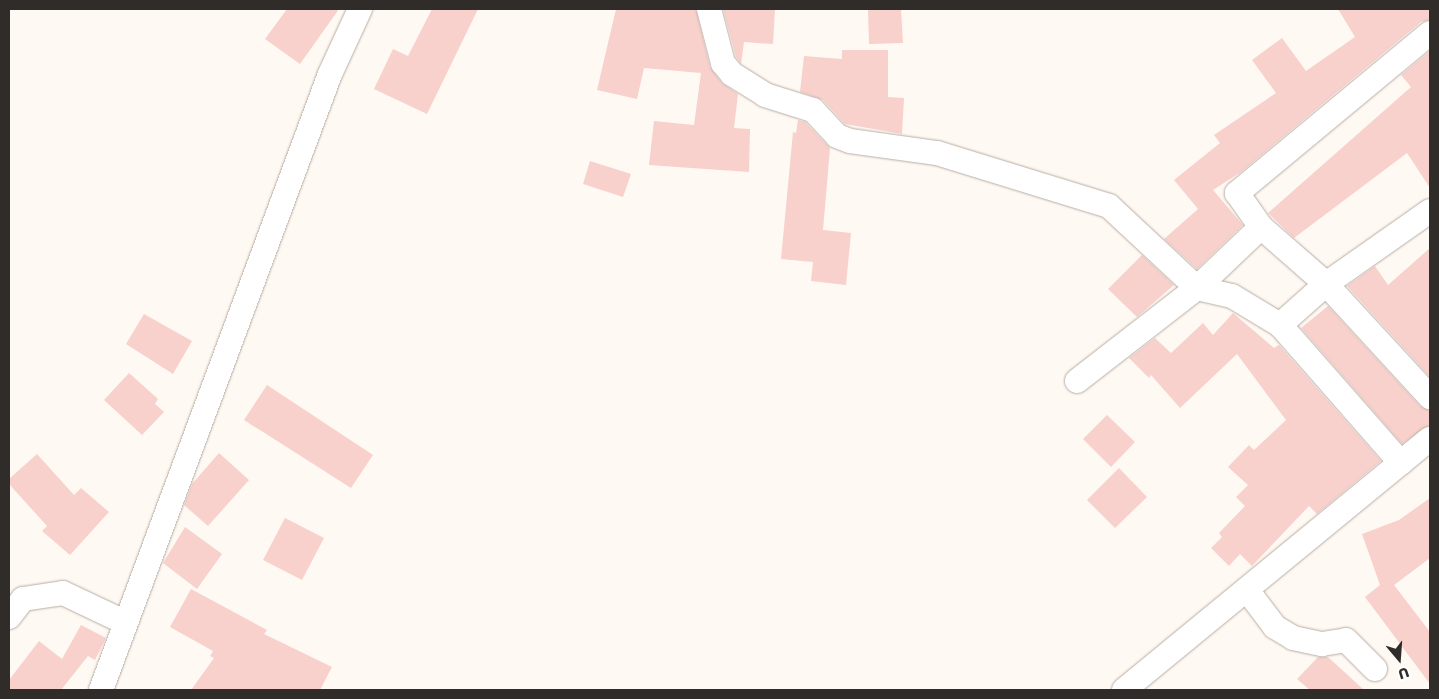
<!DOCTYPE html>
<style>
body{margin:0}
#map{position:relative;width:1439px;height:699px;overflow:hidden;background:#fff9f3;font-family:"Golos Text",sans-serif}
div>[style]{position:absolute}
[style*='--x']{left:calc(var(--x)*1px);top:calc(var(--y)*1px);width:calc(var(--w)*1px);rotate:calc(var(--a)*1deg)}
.building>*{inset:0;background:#f8d0cc}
.roads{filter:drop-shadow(0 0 1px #b7ada4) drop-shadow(0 0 1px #b7ada4)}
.street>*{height:24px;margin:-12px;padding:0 12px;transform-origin:12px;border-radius:12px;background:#fff}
span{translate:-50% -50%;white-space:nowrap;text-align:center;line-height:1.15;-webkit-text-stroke:5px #fff;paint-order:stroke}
.frame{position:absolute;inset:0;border:10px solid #302c29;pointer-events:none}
.north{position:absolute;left:1374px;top:634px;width:50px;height:50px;-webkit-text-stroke:4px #fff;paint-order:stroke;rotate:162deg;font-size:14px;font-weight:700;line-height:20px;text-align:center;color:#302c29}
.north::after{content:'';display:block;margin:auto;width:18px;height:22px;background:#302c29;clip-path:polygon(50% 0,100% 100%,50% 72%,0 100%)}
</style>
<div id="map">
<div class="building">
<i style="clip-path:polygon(287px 9px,339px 9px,300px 64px,265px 39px)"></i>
<i style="clip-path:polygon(432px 9px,478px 9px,427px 114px,374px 89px,393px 49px,408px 56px)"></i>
<i style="clip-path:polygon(616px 9px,696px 9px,710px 67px,722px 83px,738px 94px,734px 128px,750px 129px,749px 172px,649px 165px,654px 121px,694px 125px,701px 73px,644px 68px,637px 99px,597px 90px)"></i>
<i style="clip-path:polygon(723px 9px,775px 9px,773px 44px,744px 42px,741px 64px,736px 57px)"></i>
<i style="clip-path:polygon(868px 9px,901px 9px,903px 43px,869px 44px)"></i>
<i style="clip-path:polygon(1338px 9px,1430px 9px,1430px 20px,1421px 22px,1241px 172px,1213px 190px,1243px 225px,1197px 269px,1164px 239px,1198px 209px,1174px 180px,1220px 143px,1214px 135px,1276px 93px,1252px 60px,1282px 38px,1306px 71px,1355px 37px)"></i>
<i style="clip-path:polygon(842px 50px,888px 50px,888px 97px,904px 98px,902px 134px,845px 124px,823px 100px,800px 92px,804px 56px,842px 59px)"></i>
<i style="clip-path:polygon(1430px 51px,1430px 188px,1407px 153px,1294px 238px,1268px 213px,1411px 87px,1401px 75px)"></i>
<i style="clip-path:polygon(798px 120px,805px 122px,830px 148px,823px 230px,851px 233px,846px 285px,811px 281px,813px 262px,781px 259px,793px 132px,796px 133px)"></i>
<i style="clip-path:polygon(590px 161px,631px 174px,623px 197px,583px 184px)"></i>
<i style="clip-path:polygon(1430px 248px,1430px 377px,1347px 286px,1375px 266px,1388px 285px)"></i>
<i style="clip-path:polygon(1142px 255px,1174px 285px,1137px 317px,1108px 289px)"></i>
<i style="clip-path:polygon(1328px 306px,1420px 406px,1430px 410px,1430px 425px,1402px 444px,1301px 328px)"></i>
<i style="clip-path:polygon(1233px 313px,1274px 348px,1279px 345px,1381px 461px,1317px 514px,1309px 506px,1252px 566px,1240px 554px,1229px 566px,1211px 548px,1222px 537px,1219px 533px,1245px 506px,1236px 497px,1248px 485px,1228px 467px,1249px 445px,1254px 450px,1286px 420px,1237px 354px,1180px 408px,1151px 375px,1149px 378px,1129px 358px,1155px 338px,1171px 353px,1203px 323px,1213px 335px)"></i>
<i style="clip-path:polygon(144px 314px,192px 341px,173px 374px,126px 344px)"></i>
<i style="clip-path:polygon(129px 373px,158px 399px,155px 404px,164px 412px,142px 435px,104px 400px)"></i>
<i style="clip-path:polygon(267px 385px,373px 455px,351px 488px,244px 420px)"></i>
<i style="clip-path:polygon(1107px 415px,1135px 442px,1111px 467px,1083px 439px)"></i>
<i style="clip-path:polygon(219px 453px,249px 480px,208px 526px,184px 505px,192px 484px)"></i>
<i style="clip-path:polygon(37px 454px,74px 495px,81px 488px,109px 512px,70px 555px,42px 531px,47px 526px,9px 484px,9px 479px)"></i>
<i style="clip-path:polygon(1119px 468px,1147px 497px,1115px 528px,1087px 500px)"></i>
<i style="clip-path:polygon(1430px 498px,1430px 558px,1394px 585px,1430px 632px,1430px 684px,1365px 597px,1380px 585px,1362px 534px,1399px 520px)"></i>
<i style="clip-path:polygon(285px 518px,324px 538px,302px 580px,263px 560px)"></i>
<i style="clip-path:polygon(185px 527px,222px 554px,197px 589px,163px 563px)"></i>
<i style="clip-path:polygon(191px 589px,267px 630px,264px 634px,332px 667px,320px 690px,191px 690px,214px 658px,210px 656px,213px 651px,170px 627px)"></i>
<i style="clip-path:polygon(81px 625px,106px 638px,95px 660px,88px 656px,61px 690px,9px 690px,9px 680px,39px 641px,62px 659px)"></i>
<i style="clip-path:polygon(1318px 657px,1328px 657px,1364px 690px,1310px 690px,1297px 679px)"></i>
</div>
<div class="roads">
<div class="street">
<i style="--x:709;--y:9;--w:56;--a:75.5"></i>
<i style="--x:723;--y:63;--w:14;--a:51"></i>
<i style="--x:732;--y:74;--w:39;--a:32"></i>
<i style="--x:765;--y:95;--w:50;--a:17.4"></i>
<i style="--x:813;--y:110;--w:35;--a:47"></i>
<i style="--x:837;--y:136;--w:14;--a:21"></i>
<i style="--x:850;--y:141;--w:88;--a:7.9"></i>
<i style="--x:937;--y:153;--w:180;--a:17.1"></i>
<i style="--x:1109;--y:206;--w:120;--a:43"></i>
<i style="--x:1197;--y:288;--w:36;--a:13"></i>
<i style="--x:1232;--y:296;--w:56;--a:31.1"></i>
<i style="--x:1430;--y:33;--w:251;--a:140.3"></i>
<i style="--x:1237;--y:193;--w:42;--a:54.8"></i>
<i style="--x:1261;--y:227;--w:86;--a:41.2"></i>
<i style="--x:1326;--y:284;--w:154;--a:47.4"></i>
<i style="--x:1077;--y:381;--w:152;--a:-37.8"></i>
<i style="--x:1197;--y:288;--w:88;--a:-43.6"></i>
<i style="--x:1401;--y:463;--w:184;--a:-131.2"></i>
<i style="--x:1280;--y:325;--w:62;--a:-41.7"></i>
<i style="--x:1326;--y:284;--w:127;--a:-35.1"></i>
<i style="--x:1247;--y:590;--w:46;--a:52.9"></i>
<i style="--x:1275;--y:627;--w:21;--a:31"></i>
<i style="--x:1293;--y:638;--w:30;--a:12"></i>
<i style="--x:1322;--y:644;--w:24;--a:-9"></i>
<i style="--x:1346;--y:640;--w:41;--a:45"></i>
<i style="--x:9;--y:617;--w:23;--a:-52"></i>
<i style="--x:23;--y:599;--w:40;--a:-8.5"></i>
<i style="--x:63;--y:593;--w:68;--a:25.4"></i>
<i style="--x:101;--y:690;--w:657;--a:-69.61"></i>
<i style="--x:330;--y:74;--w:72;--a:-65.2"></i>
<i style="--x:1124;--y:690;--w:396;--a:-39.4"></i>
</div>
</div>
<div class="frame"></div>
<div class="north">U</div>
</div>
